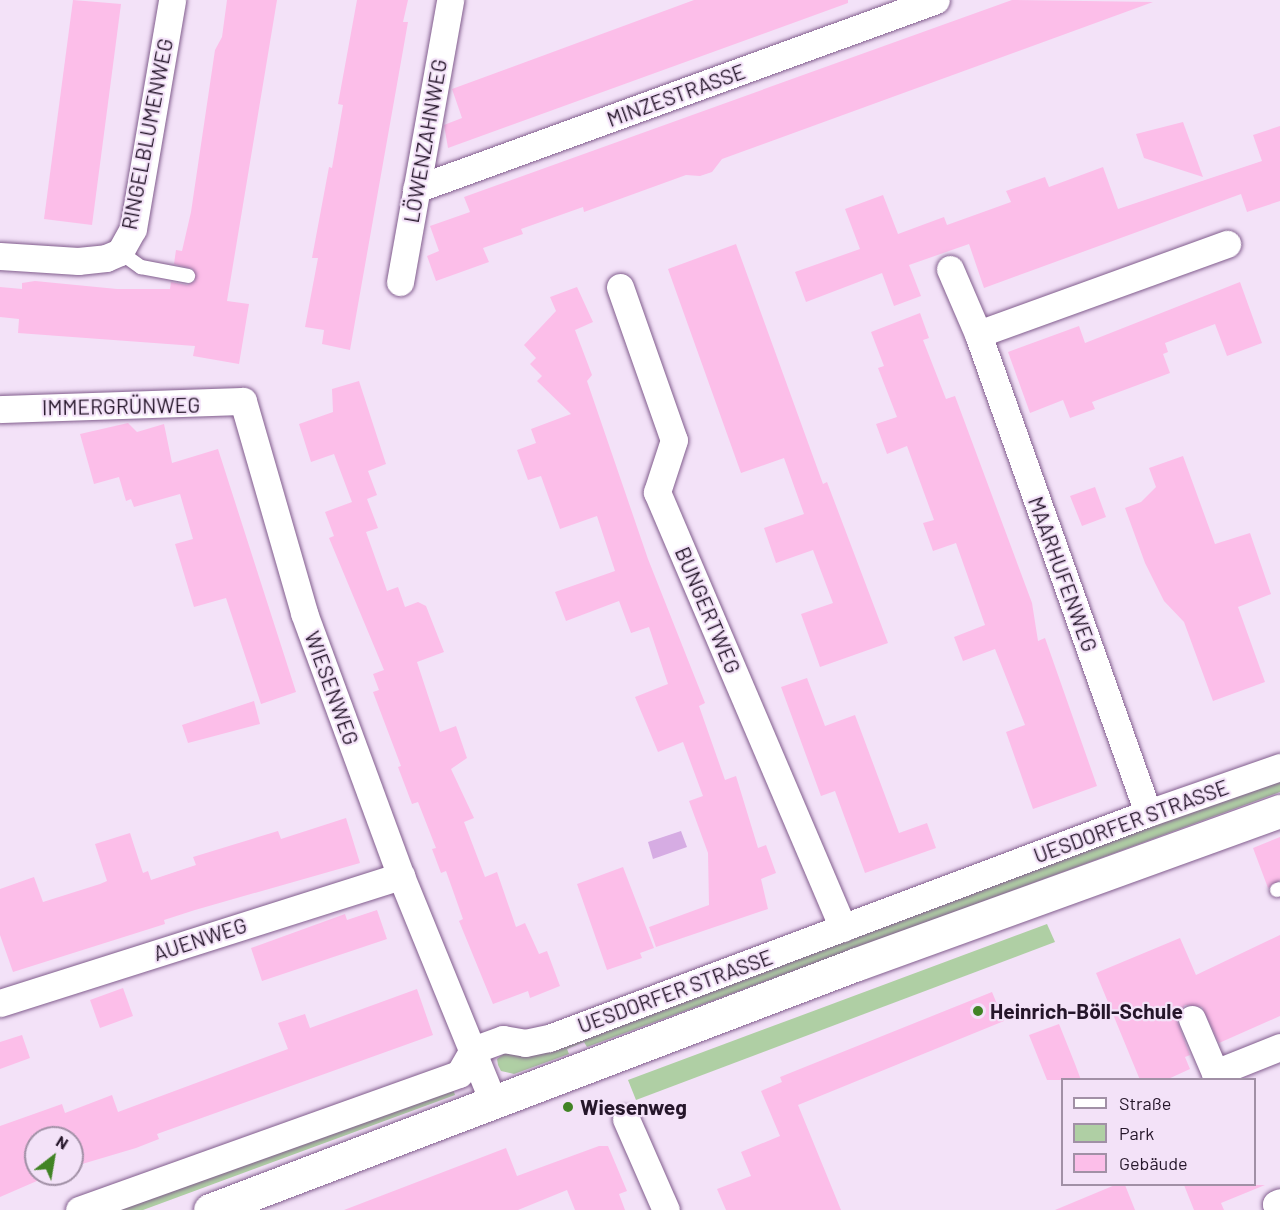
<!DOCTYPE html>
<meta charset="utf-8">
<style>
body{margin:0}
#map{position:relative;width:1280px;height:1210px;overflow:hidden;background:#f3e2f8;font-family:Barlow,sans-serif}
div>[style]{position:absolute}
[style*='--x']{left:calc(var(--x)*1px);top:calc(var(--y)*1px);width:calc(var(--w)*1px);rotate:calc(var(--a)*1deg)}
.green>*{inset:0;background:#afcfa4}
.water>*{inset:0;background:#d6ace3}
.building>*{inset:0;background:#fcbee9}
.roads{filter:drop-shadow(0 0 2px #815d8d) drop-shadow(0 0 2px #815d8d)}
.service>*{height:14px;margin:-7px;padding:0 7px;transform-origin:7px;border-radius:7px;background:#fff}
.minor>*{height:27px;margin:-13.5px;padding:0 13.5px;transform-origin:13.5px;border-radius:13.5px;background:#fff}
.tertiary>*{height:33px;margin:-16.5px;padding:0 16.5px;transform-origin:16.5px;border-radius:16.5px;background:#fff}
.dots>*{width:16px;height:16px;translate:-50% -50%;box-sizing:border-box;border:3px solid #f3e2f8;border-radius:50%}
span{translate:-50% -50%;white-space:nowrap;text-align:center;line-height:1.15;-webkit-text-stroke:4.5px #f3e2f8;paint-order:stroke}
.street-label{font-size:21px;color:#25162a}
.poi-label{font-size:21px;color:#25162a;font-weight:700}
.left{translate:0 -50%;text-align:left}
.legend{position:absolute;left:1061px;top:1078px;width:195px;height:108px;box-sizing:border-box;background:#f3e2f8;border:2px solid #a190a6;margin:0;padding:8px 10px;list-style:none;font-size:18px;color:#25162a}
.legend li{display:flex;align-items:center;gap:12px;height:30px}
.legend b{width:30px;border:2px solid #a190a6}
.north{position:absolute;left:24px;top:1126px;width:60px;height:60px;box-sizing:border-box;background:#f3e2f8;border:2px solid #a190a6;border-radius:50%;rotate:31deg;font-size:16px;font-weight:700;line-height:24px;text-align:center;color:#25162a}
.north::after{content:'';display:block;margin:auto;width:21px;height:27px;background:#418325;clip-path:polygon(50% 0,100% 100%,50% 72%,0 100%)}
</style>
<div id="map">
<div class="green">
<i style="clip-path:polygon(1280px 775px,1280px 792px,587px 1047px,584px 1042px,567px 1049px,569px 1054px,514px 1074px,501px 1071px,498px 1065px,497px 1059px,507px 1051px)"></i>
<i style="clip-path:polygon(1047px 924px,1055px 942px,636px 1100px,628px 1080px)"></i>
<i style="clip-path:polygon(453px 1089px,455px 1095px,143px 1210px,119px 1210px)"></i>
</div>
<div class="water">
<i style="clip-path:polygon(681px 831px,687px 847px,653px 859px,648px 842px)"></i>
</div>
<div class="building">
<i style="clip-path:polygon(73px 0,121px 4px,92px 225px,44px 219px)"></i>
<i style="clip-path:polygon(227px 0,277px 0,227px 301px,249px 304px,239px 364px,193px 356px,195px 346px,18px 333px,19px 319px,0 317px,0 287px,22px 289px,22px 283px,35px 281px,117px 289px,170px 289px,171px 282px,187px 285px,195px 281px,193px 269px,174px 264px,176px 250px,182px 251px,191px 212px,215px 50px,222px 37px)"></i>
<i style="clip-path:polygon(357px 0,408px 0,403px 22px,408px 22px,350px 350px,322px 344px,324px 330px,305px 327px,318px 258px,312px 258px,329px 167px,332px 168px,343px 105px,338px 104px)"></i>
<i style="clip-path:polygon(694px 0,848px 0,848px 3px,448px 148px,444px 125px,462px 118px,452px 89px)"></i>
<i style="clip-path:polygon(1012px 0,1153px 2px,722px 159px,712px 172px,700px 176px,686px 175px,584px 212px,583px 207px,521px 229px,523px 234px,483px 248px,489px 262px,436px 281px,427px 256px,439px 251px,430px 226px,470px 212px,464px 197px)"></i>
<i style="clip-path:polygon(1183px 122px,1203px 177px,1144px 158px,1136px 134px)"></i>
<i style="clip-path:polygon(1280px 126px,1280px 201px,1247px 212px,1241px 194px,984px 288px,969px 244px,909px 265px,921px 296px,894px 306px,882px 273px,806px 302px,795px 272px,860px 249px,845px 209px,883px 195px,898px 234px,944px 217px,947px 225px,1011px 202px,1006px 191px,1045px 177px,1049px 187px,1103px 167px,1118px 209px,1262px 161px,1253px 135px)"></i>
<i style="clip-path:polygon(736px 244px,823px 484px,827px 482px,888px 643px,820px 667px,801px 614px,833px 603px,813px 550px,776px 563px,764px 528px,804px 514px,784px 458px,741px 473px,668px 269px)"></i>
<i style="clip-path:polygon(1240px 282px,1262px 343px,1227px 356px,1215px 324px,1165px 343px,1168px 352px,1163px 354px,1170px 373px,1092px 402px,1095px 409px,1070px 418px,1063px 400px,1030px 413px,1008px 352px,1079px 326px,1085px 343px)"></i>
<i style="clip-path:polygon(577px 287px,593px 322px,575px 330px,592px 375px,587px 381px,648px 559px,705px 703px,699px 706px,725px 780px,736px 776px,758px 848px,766px 845px,776px 873px,761px 879px,768px 909px,656px 947px,649px 927px,709px 905px,708px 853px,689px 801px,703px 796px,683px 742px,658px 752px,635px 697px,668px 684px,649px 627px,631px 633px,619px 601px,566px 621px,555px 592px,615px 571px,597px 516px,560px 529px,541px 476px,528px 480px,517px 450px,536px 443px,531px 429px,571px 414px,537px 381px,542px 376px,530px 364px,536px 358px,524px 345px,556px 311px,550px 297px)"></i>
<i style="clip-path:polygon(920px 313px,929px 338px,923px 340px,946px 399px,955px 396px,1032px 603px,1038px 641px,1045px 638px,1097px 786px,1033px 809px,1006px 732px,1025px 725px,995px 649px,963px 661px,954px 637px,985px 625px,956px 543px,933px 551px,923px 523px,934px 520px,907px 446px,887px 454px,876px 424px,897px 417px,878px 368px,884px 366px,871px 332px)"></i>
<i style="clip-path:polygon(359px 381px,386px 464px,368px 471px,377px 495px,367px 499px,378px 528px,366px 532px,387px 591px,398px 587px,405px 607px,418px 602px,426px 606px,444px 652px,417px 662px,440px 732px,456px 726px,467px 758px,451px 769px,474px 818px,464px 822px,485px 877px,497px 872px,516px 927px,525px 923px,539px 954px,547px 951px,560px 986px,530px 998px,528px 991px,493px 1004px,459px 921px,463px 919px,446px 871px,441px 873px,432px 849px,436px 848px,418px 802px,412px 804px,398px 767px,401px 766px,373px 692px,379px 690px,373px 674px,384px 670px,329px 538px,334px 536px,325px 512px,352px 502px,334px 454px,311px 462px,299px 424px,333px 412px,332px 389px)"></i>
<i style="clip-path:polygon(128px 423px,137px 432px,164px 424px,172px 463px,218px 449px,296px 692px,261px 704px,226px 598px,194px 607px,175px 544px,193px 539px,180px 494px,134px 507px,131px 499px,126px 501px,119px 477px,94px 484px,80px 434px)"></i>
<i style="clip-path:polygon(1183px 456px,1215px 544px,1250px 533px,1271px 594px,1238px 607px,1265px 682px,1213px 701px,1184px 622px,1164px 601px,1145px 563px,1125px 508px,1141px 502px,1156px 487px,1149px 468px)"></i>
<i style="clip-path:polygon(1095px 487px,1106px 517px,1082px 526px,1070px 496px)"></i>
<i style="clip-path:polygon(807px 678px,825px 726px,855px 715px,899px 833px,927px 823px,936px 848px,865px 873px,835px 791px,821px 796px,781px 687px)"></i>
<i style="clip-path:polygon(254px 701px,260px 724px,188px 743px,182px 725px)"></i>
<i style="clip-path:polygon(346px 818px,360px 863px,195px 910px,164px 920px,165px 924px,13px 972px,0 935px,0 889px,34px 877px,43px 902px,100px 884px,107px 881px,95px 844px,130px 833px,143px 873px,148px 871px,151px 880px,196px 865px,193px 857px,278px 831px,281px 839px)"></i>
<i style="clip-path:polygon(1280px 837px,1280px 880px,1268px 888px,1253px 848px)"></i>
<i style="clip-path:polygon(623px 867px,654px 948px,640px 953px,642px 958px,607px 970px,577px 884px)"></i>
<i style="clip-path:polygon(377px 910px,387px 939px,262px 981px,251px 948px,345px 914px,347px 920px)"></i>
<i style="clip-path:polygon(1280px 935px,1280px 1016px,1219px 1043px,1202px 1007px,1185px 1005px,1176px 1018px,1190px 1055px,1185px 1057px,1190px 1069px,1166px 1080px,1140px 1080px,1096px 973px,1180px 938px,1196px 975px)"></i>
<i style="clip-path:polygon(123px 988px,133px 1016px,100px 1028px,90px 1000px)"></i>
<i style="clip-path:polygon(417px 989px,433px 1035px,157px 1134px,159px 1139px,136px 1148px,72px 1167px,72px 1138px,36px 1138px,36px 1174px,53px 1174px,0 1197px,0 1126px,62px 1104px,65px 1113px,112px 1095px,118px 1112px,288px 1049px,278px 1023px,305px 1014px,310px 1028px)"></i>
<i style="clip-path:polygon(992px 992px,1004px 1021px,798px 1105px,841px 1210px,726px 1210px,717px 1189px,751px 1176px,741px 1152px,780px 1136px,761px 1091px,782px 1082px,780px 1077px)"></i>
<i style="clip-path:polygon(1059px 1024px,1075px 1064px,1081px 1080px,1047px 1080px,1029px 1035px)"></i>
<i style="clip-path:polygon(22px 1035px,30px 1058px,0 1069px,0 1042px)"></i>
<i style="clip-path:polygon(599px 1146px,608px 1146px,627px 1191px,619px 1194px,625px 1210px,575px 1210px,567px 1190px,518px 1210px,344px 1210px,506px 1148px,517px 1176px)"></i>
<i style="clip-path:polygon(1115px 1185px,1125px 1185px,1135px 1210px,1055px 1210px)"></i>
<i style="clip-path:polygon(1184px 1185px,1265px 1185px,1221px 1203px,1224px 1210px,1194px 1210px)"></i>
</div>
<div class="roads">
<div class="service">
<i style="--x:120;--y:252;--w:26;--a:36"></i>
<i style="--x:141;--y:267;--w:48;--a:10.8"></i>
<i style="--x:1277;--y:890;--w:3;--a:-18"></i>
</div>
<div class="minor">
<i style="--x:416;--y:189;--w:553;--a:-19.97"></i>
<i style="--x:0;--y:256;--w:78;--a:3.7"></i>
<i style="--x:78;--y:261;--w:28;--a:-6"></i>
<i style="--x:106;--y:258;--w:15;--a:-23"></i>
<i style="--x:120;--y:252;--w:26;--a:-61"></i>
<i style="--x:133;--y:229;--w:232;--a:-80.3"></i>
<i style="--x:950;--y:269;--w:71;--a:66.7"></i>
<i style="--x:400;--y:282;--w:286;--a:-79.9"></i>
<i style="--x:620;--y:287;--w:162;--a:70.6"></i>
<i style="--x:674;--y:440;--w:55;--a:108.1"></i>
<i style="--x:657;--y:492;--w:474;--a:66.9"></i>
<i style="--x:0;--y:409;--w:243;--a:-1.9"></i>
<i style="--x:243;--y:401;--w:221;--a:73.9"></i>
<i style="--x:304;--y:613;--w:280;--a:69.8"></i>
<i style="--x:401;--y:876;--w:243;--a:67.8"></i>
<i style="--x:1148;--y:813;--w:508;--a:-109.54"></i>
<i style="--x:978;--y:334;--w:265;--a:-19.9"></i>
<i style="--x:0;--y:1003;--w:421;--a:-17.6"></i>
<i style="--x:1192;--y:1019;--w:59;--a:66.9"></i>
<i style="--x:1215;--y:1073;--w:70;--a:-21.8"></i>
<i style="--x:626;--y:1119;--w:99;--a:66.3"></i>
<i style="--x:79;--y:1210;--w:404;--a:-19.7"></i>
<i style="--x:459;--y:1074;--w:28;--a:-60"></i>
<i style="--x:473;--y:1050;--w:32;--a:-20"></i>
<i style="--x:503;--y:1039;--w:22;--a:10"></i>
<i style="--x:525;--y:1043;--w:25;--a:-12"></i>
<i style="--x:549;--y:1038;--w:640;--a:-20.59"></i>
<i style="--x:1148;--y:813;--w:140;--a:-19.2"></i>
<i style="--x:1278;--y:1210;--w:6;--a:-108"></i>
<i style="--x:1276;--y:1204;--w:4;--a:-27"></i>
</div>
<div class="tertiary">
<i style="--x:210;--y:1210;--w:692;--a:-20.82"></i>
<i style="--x:857;--y:964;--w:450;--a:-19.9"></i>
</div>
</div>
<div class="dots">
<i style="left:978px;top:1011px;background:#418325"></i>
<i style="left:568px;top:1107px;background:#418325"></i>
</div>
<div class="street-label">
<span style="left:676px;top:95px;rotate:-20deg">MINZESTRASSE</span>
<span style="left:147px;top:134px;rotate:-79deg">RINGELBLUMENWEG</span>
<span style="left:425px;top:141px;rotate:-80deg">LÖWENZAHNWEG</span>
<span style="left:121px;top:406px;rotate:-1deg">IMMERGRÜNWEG</span>
<span style="left:1063px;top:574px;rotate:70deg">MAARHUFENWEG</span>
<span style="left:708px;top:610px;rotate:67deg">BUNGERTWEG</span>
<span style="left:332px;top:688px;rotate:70deg">WIESENWEG</span>
<span style="left:1131px;top:821px;rotate:-20deg">UESDORFER STRASSE</span>
<span style="left:200px;top:939px;rotate:-18deg">AUENWEG</span>
<span style="left:675px;top:991px;rotate:-20deg">UESDORFER STRASSE</span>
</div>
<div class="poi-label">
<span class="left" style="left:990px;top:1011px">Heinrich-Böll-Schule</span>
<span class="left" style="left:580px;top:1107px">Wiesenweg</span>
</div>
<ul class="legend">
<li><b style="height:8px;background:#fff"></b>Straße</li>
<li><b style="height:16px;background:#afcfa4"></b>Park</li>
<li><b style="height:16px;background:#fcbee9"></b>Gebäude</li>
</ul>
<div class="north">N</div>
</div>
